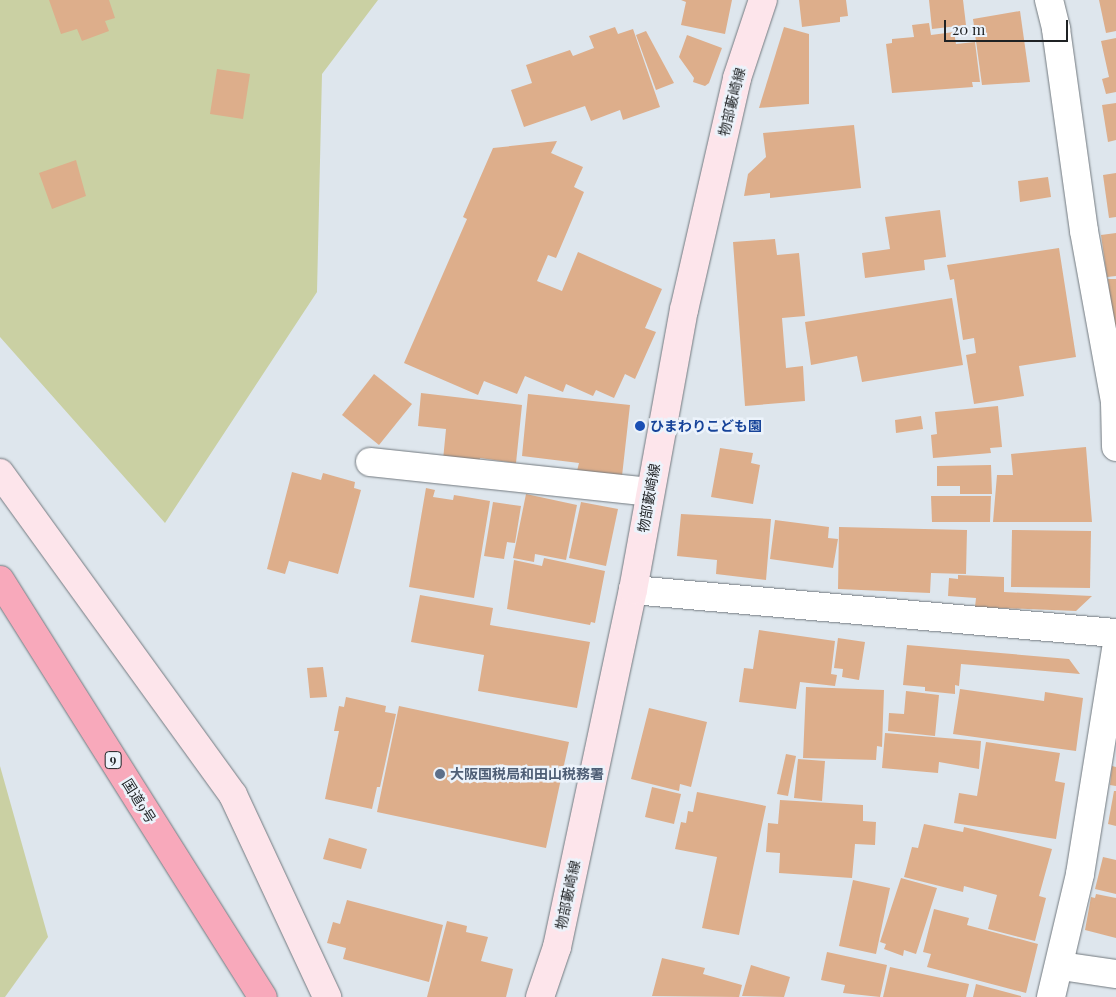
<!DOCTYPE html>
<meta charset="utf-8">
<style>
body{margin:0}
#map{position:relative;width:1116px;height:997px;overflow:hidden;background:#dee6ed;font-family:"Playfair Display","Noto Sans JP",serif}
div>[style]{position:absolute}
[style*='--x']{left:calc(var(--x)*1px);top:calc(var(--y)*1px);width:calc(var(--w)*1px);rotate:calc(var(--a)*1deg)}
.green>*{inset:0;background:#cad0a3}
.building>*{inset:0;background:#ddae8b}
.roads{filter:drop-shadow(0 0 1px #72797f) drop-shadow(0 0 1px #72797f)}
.street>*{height:28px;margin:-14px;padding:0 14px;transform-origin:14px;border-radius:14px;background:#fff}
.secondary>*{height:28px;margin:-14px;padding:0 14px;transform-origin:14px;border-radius:14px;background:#fde5eb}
.highway>*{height:28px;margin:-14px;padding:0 14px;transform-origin:14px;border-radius:14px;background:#f8a9bb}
.dots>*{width:14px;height:14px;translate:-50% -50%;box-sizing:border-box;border:2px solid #ecf3fb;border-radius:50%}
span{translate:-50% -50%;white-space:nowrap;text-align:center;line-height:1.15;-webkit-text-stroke:5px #ecf3fb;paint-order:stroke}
.shield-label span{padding:1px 4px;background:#ecf3fb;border:1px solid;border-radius:4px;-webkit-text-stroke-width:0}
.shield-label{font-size:12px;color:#1f2224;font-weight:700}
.street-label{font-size:14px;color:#1f2224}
.transit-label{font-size:14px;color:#164399;font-weight:700}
.left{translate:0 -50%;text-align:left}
.service-label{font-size:14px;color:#4e5e75;font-weight:700}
.scale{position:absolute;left:944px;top:20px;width:124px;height:22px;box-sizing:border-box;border:2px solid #1f2224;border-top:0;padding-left:6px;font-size:15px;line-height:18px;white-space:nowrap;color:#1f2224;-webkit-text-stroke:4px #ecf3fb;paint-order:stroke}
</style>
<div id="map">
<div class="green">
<i style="clip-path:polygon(0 0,378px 0,322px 74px,317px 292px,165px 523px,0 337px)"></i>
<i style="clip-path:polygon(0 766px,48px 937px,5px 997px,0 997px)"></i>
</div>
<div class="building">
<i style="clip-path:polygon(49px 0,109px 0,115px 18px,105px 21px,109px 31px,82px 41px,77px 29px,61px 34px)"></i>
<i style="clip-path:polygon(681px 0,732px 0,725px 34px,681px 25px,686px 2px)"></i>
<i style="clip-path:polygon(799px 0,846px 0,848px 16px,840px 17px,840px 22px,802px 27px)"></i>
<i style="clip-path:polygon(929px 0,963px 0,966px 25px,932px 29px)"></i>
<i style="clip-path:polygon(1099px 0,1116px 0,1116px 31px,1106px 33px)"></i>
<i style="clip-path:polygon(1020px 11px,1030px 82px,982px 85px,973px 19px)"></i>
<i style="clip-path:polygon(929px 23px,931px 35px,954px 32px,956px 44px,975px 42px,980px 82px,972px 82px,973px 87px,892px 93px,886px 44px,892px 43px,892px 39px,914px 37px,912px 25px)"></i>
<i style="clip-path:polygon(615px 27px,618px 34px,633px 29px,660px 107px,623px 120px,620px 110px,591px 121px,585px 106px,524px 127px,511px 90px,532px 83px,526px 65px,570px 50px,573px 56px,594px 48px,589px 36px)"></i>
<i style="clip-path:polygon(784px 27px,809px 34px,809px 104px,759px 108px)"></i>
<i style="clip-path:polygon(646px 31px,674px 83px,656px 90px,636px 35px)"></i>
<i style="clip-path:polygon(687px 35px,722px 48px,709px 83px,705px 86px,693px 82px,694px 78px,679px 57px)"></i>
<i style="clip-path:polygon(1116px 38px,1116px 92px,1106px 94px,1102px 79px,1109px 77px,1101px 41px)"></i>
<i style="clip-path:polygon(217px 69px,250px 74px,243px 119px,210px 114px)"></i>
<i style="clip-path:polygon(1116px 103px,1116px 140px,1108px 142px,1102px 105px)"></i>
<i style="clip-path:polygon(854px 125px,861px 188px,770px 198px,770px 193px,744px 196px,748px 174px,766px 157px,763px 133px)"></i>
<i style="clip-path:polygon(557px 141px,551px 153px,583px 167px,574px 187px,584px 192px,556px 258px,548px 255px,537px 281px,562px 291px,578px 252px,662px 289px,645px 328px,656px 332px,635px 379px,625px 374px,614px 398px,596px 390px,593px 396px,566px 384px,563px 392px,525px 376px,517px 394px,484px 381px,478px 395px,404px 363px,467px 219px,463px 217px,493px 148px)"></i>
<i style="clip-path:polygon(76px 160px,86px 196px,52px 209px,39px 173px)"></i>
<i style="clip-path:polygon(1116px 173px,1116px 217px,1109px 218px,1103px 175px)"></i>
<i style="clip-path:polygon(1048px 177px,1051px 197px,1020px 202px,1018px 181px)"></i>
<i style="clip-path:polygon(940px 210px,946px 257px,924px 260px,925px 270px,865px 278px,862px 253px,890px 249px,885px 217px)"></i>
<i style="clip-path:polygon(1116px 233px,1116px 276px,1107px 277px,1101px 235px)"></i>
<i style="clip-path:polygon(775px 239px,777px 255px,799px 253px,805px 316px,782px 318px,786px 368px,803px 366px,805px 401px,745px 406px,733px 242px)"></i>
<i style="clip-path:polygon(1059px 248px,1076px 357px,1019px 366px,1024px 396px,974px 404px,966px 355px,976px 353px,974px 338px,963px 340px,954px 279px,950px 280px,947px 265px)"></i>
<i style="clip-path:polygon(1108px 279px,1116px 279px,1116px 327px,1113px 328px)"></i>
<i style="clip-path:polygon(952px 298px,963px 365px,862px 382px,857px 356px,811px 365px,805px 322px)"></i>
<i style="clip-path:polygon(374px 374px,412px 404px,379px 445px,342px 415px)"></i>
<i style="clip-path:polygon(421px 393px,522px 405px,516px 463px,480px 458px,479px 464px,443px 460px,446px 429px,418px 426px)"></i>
<i style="clip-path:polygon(528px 394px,630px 405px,622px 476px,577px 471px,579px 463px,522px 456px)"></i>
<i style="clip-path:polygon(998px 406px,1002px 447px,990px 448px,991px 453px,933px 458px,931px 435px,937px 434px,935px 412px)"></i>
<i style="clip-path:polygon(921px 416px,923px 429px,896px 433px,895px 420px)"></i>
<i style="clip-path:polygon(1086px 447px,1092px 522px,993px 522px,997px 475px,1013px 475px,1011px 454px)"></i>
<i style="clip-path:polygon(720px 448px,753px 453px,751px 463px,760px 465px,753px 504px,711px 497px)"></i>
<i style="clip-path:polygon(991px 465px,992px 494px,960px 494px,960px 486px,937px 486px,937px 466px)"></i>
<i style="clip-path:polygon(292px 472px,321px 480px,323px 473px,355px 482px,354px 488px,361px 490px,338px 574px,289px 561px,285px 574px,267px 569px)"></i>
<i style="clip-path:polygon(426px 488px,435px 490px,433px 497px,453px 500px,454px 495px,490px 501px,474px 598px,409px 587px)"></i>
<i style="clip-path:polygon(526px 494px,577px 505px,566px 560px,535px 554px,534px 562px,513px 558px)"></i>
<i style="clip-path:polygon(931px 496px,991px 496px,990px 522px,932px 522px)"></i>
<i style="clip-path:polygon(493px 502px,521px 506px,515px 543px,507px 542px,504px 559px,484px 556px)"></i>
<i style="clip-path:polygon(581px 502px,618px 509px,606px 566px,569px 558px)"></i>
<i style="clip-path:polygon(681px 514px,771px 519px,766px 580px,716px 574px,717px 560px,677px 556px)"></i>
<i style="clip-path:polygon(775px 520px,829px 527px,828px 538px,838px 539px,833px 568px,770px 559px)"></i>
<i style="clip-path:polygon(839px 527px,967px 530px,966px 574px,931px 573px,930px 593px,838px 589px)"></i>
<i style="clip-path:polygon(1012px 530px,1091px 531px,1090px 588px,1011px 587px)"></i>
<i style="clip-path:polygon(544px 558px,605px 571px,595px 623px,591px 622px,590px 625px,507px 609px,514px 560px,542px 566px)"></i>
<i style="clip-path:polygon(958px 575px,1004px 577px,1004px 592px,1092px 596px,1076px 611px,975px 607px,976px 598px,948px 596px,949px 578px,958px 579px)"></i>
<i style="clip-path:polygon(420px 595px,493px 608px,490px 625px,590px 642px,577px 708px,478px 691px,484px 655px,411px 642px)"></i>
<i style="clip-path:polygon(759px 630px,835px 641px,831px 674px,837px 675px,835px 686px,800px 682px,796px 709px,739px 702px,744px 668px,753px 669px)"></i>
<i style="clip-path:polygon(838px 638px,865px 642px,859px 680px,842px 677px,843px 669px,834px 668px)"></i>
<i style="clip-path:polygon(907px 645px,1069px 659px,1080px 674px,961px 664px,959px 686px,955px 685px,955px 694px,925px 691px,925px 687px,903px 685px)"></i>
<i style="clip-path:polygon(323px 667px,327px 697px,310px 698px,307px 668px)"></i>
<i style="clip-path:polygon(806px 687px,884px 690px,882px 747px,877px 746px,876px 760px,803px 758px)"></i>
<i style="clip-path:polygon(960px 689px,1044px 701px,1045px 692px,1083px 698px,1076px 751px,953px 734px)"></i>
<i style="clip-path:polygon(906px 691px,939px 695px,935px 736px,888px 731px,889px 713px,904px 714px)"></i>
<i style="clip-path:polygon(346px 697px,386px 706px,385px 712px,396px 714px,380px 787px,377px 787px,372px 809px,325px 799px,339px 731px,334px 731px,339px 706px,344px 707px)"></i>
<i style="clip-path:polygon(399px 706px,569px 742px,546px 848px,377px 812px)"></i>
<i style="clip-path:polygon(649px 708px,707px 722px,691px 787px,680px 784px,679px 791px,631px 779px)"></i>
<i style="clip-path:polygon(885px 733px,981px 741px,979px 769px,939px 762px,938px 773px,882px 768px)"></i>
<i style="clip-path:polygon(986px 742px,1060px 753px,1055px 781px,1065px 783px,1056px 839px,954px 823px,959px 793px,977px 796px)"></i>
<i style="clip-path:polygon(786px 754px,796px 756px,788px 796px,777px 794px)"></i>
<i style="clip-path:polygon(798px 759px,825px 761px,822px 801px,794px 798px)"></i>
<i style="clip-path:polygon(1112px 766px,1116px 767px,1116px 786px,1110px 785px)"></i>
<i style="clip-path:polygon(652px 787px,681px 794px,674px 824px,645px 817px)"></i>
<i style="clip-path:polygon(1114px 791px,1116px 791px,1116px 826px,1108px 824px)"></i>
<i style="clip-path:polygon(697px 792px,766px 806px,739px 935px,702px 928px,717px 857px,675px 849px,681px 822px,686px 823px,688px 811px,693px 812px)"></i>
<i style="clip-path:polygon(780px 800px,863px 805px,863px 821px,876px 822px,875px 845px,855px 844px,852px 878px,779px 873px,780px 853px,766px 852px,768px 823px,778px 824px)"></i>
<i style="clip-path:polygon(924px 824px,963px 832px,964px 827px,1052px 849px,1039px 896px,1046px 898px,1035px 941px,988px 929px,997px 895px,964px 886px,963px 892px,904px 877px,912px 847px,918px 848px)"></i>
<i style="clip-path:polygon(329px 838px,367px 849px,361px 869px,323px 859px)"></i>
<i style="clip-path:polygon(1103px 857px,1116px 860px,1116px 894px,1095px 889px)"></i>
<i style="clip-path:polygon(901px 878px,937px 888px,916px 954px,904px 950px,903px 956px,884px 949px,886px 944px,880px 942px)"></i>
<i style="clip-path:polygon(853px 880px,890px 888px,876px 954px,839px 946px)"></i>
<i style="clip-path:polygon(1096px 894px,1116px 898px,1116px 938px,1085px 930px,1091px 897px,1095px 898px)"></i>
<i style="clip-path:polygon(347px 900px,443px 925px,429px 982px,343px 959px,346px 948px,327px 943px,333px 922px,340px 924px)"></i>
<i style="clip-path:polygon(934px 909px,969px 918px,967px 925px,1038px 944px,1026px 993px,927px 967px,931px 954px,923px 952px)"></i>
<i style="clip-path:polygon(447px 921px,467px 926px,466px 932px,488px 937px,481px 961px,513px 969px,506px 997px,427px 997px)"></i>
<i style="clip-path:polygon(827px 952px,887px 965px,880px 997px,843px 993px,845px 985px,821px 980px)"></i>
<i style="clip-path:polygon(662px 958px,705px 968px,703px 974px,742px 985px,739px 997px,652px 996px)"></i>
<i style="clip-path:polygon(751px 965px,790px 977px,784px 997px,742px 996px)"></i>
<i style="clip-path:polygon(890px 967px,969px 984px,966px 997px,883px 997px)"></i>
<i style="clip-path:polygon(976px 984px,1021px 996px,1021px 997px,973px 997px)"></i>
</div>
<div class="roads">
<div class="street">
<i style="--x:1049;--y:0;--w:30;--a:76"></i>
<i style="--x:1056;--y:29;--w:204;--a:82.1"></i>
<i style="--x:1084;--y:231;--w:174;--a:79.7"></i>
<i style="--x:1115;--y:402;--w:45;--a:88.7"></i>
<i style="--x:370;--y:462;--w:281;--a:6.1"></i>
<i style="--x:633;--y:590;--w:485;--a:5.1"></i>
<i style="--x:1061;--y:966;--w:56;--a:8.3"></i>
<i style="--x:1051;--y:997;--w:126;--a:-76.7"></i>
<i style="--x:1080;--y:874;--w:229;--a:-80.9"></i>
</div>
<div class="secondary">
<i style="--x:0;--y:473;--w:397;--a:54.1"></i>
<i style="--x:233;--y:795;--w:223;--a:65"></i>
<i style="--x:540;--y:997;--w:53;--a:-71.2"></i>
<i style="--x:557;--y:947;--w:365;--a:-78"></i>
<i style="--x:633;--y:590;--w:285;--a:-79.7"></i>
<i style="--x:684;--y:310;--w:238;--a:-77.1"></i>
<i style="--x:737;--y:78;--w:82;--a:-71.6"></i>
</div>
<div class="highway">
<i style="--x:0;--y:580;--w:493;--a:57.8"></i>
</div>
</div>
<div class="dots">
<i style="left:640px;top:426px;background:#1a4fb4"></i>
<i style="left:440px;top:774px;background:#5c6f8a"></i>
</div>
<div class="shield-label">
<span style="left:113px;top:760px">9</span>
</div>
<div class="street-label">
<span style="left:732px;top:102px;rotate:-76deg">物部藪崎線</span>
<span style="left:649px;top:498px;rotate:-80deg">物部藪崎線</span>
<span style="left:139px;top:801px;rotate:58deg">国道9号</span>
<span style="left:568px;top:895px;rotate:-78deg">物部藪崎線</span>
</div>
<div class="transit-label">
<span class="left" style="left:650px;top:426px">ひまわりこども園</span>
</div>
<div class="service-label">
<span class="left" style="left:450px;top:774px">大阪国税局和田山税務署</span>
</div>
<div class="scale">20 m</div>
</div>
